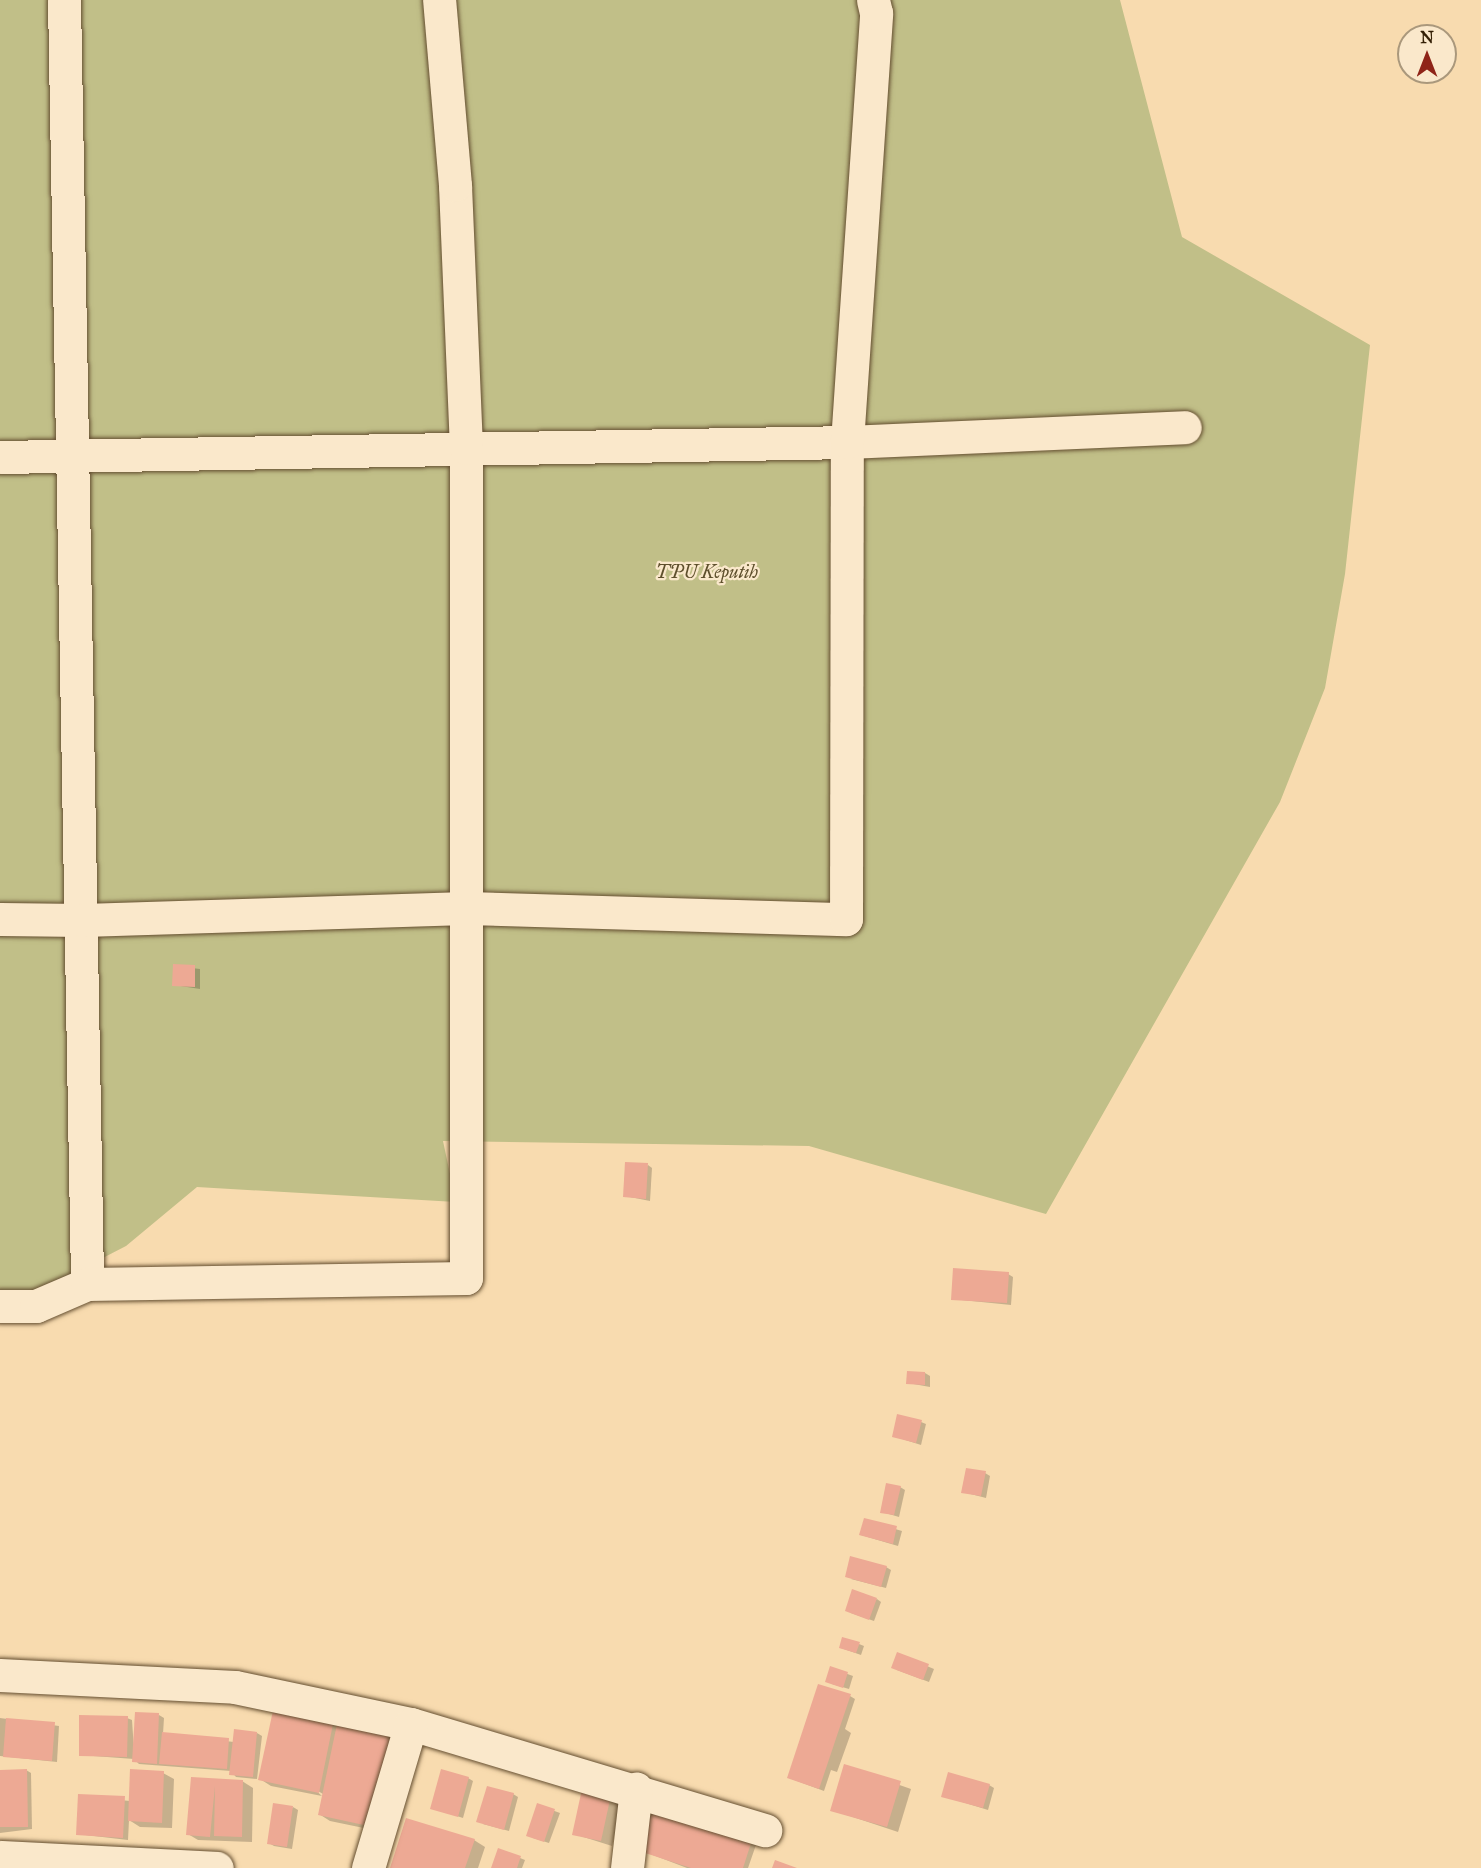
<!DOCTYPE html>
<style>
body{margin:0}
#map{position:relative;width:1481px;height:1868px;overflow:hidden;background:#f8dbaf;font-family:"IM FELL Great Primer",serif}
div>[style]{position:absolute}
[style*='--x']{left:calc(var(--x)*1px);top:calc(var(--y)*1px);width:calc(var(--w)*1px);rotate:calc(var(--a)*1deg)}
.green>*{inset:0;background:#c1bf88}
.shadow>*{inset:0;background:#0003}
.building>*{inset:0;background:#eda994}
.roads{filter:drop-shadow(0 0 2px #644e30) drop-shadow(0 0 2px #644e30)}
.minor>*{height:33px;margin:-16.5px;padding:0 16.5px;transform-origin:16.5px;border-radius:16.5px;background:#fae8cb}
span{translate:-50% -50%;white-space:nowrap;text-align:center;line-height:1.15;-webkit-text-stroke:4.5px #fae8cb;paint-order:stroke}
.park-label{font-size:18px;color:#5e4f2c;font-style:italic}
.north{position:absolute;left:1397px;top:24px;width:60px;height:60px;box-sizing:border-box;background:#fae8cb;border:2px solid #aa987c;border-radius:50%;rotate:0deg;font-size:16px;font-weight:700;line-height:24px;text-align:center;color:#331f05}
.north::after{content:'';display:block;margin:auto;width:21px;height:27px;background:#8f2418;clip-path:polygon(50% 0,100% 100%,50% 72%,0 100%)}
</style>
<div id="map">
<div class="green">
<i style="clip-path:polygon(0 0,1120px 0,1182px 237px,1370px 345px,1345px 574px,1325px 688px,1280px 802px,1046px 1214px,809px 1146px,443px 1141px,456px 1202px,197px 1187px,126px 1246px,0 1311px)"></i>
</div>
<div class="shadow">
<i style="clip-path:polygon(175px 966px,200px 969px,200px 989px,174px 985px)"></i>
<i style="clip-path:polygon(648px 1165px,652px 1168px,650px 1201px,625px 1196px)"></i>
<i style="clip-path:polygon(1008px 1274px,1013px 1277px,1011px 1305px,952px 1299px)"></i>
<i style="clip-path:polygon(925px 1373px,930px 1376px,930px 1387px,908px 1383px)"></i>
<i style="clip-path:polygon(921px 1422px,926px 1424px,921px 1445px,893px 1436px)"></i>
<i style="clip-path:polygon(985px 1473px,990px 1476px,986px 1498px,963px 1492px)"></i>
<i style="clip-path:polygon(900px 1487px,905px 1490px,899px 1517px,882px 1512px)"></i>
<i style="clip-path:polygon(865px 1520px,902px 1531px,898px 1546px,861px 1535px)"></i>
<i style="clip-path:polygon(886px 1567px,891px 1570px,886px 1588px,851px 1579px)"></i>
<i style="clip-path:polygon(877px 1599px,881px 1602px,874px 1621px,851px 1613px)"></i>
<i style="clip-path:polygon(859px 1644px,864px 1646px,861px 1655px,841px 1648px)"></i>
<i style="clip-path:polygon(898px 1654px,934px 1669px,929px 1682px,897px 1670px)"></i>
<i style="clip-path:polygon(831px 1668px,853px 1676px,849px 1689px,832px 1684px)"></i>
<i style="clip-path:polygon(850px 1696px,855px 1699px,845px 1729px,851px 1733px,837px 1772px,831px 1770px,824px 1791px,789px 1778px)"></i>
<i style="clip-path:polygon(275px 1708px,344px 1726px,383px 1832px,330px 1821px,319px 1814px,323px 1794px,313px 1788px,322px 1796px,271px 1786px,260px 1779px)"></i>
<i style="clip-path:polygon(159px 1715px,164px 1718px,163px 1734px,234px 1742px,257px 1733px,262px 1736px,257px 1779px,236px 1777px,231px 1771px,139px 1764px,134px 1759px,80px 1755px,127px 1718px,132px 1720px,134px 1750px)"></i>
<i style="clip-path:polygon(0 1718px,59px 1726px,57px 1762px,0 1756px)"></i>
<i style="clip-path:polygon(845px 1766px,911px 1789px,898px 1832px,832px 1810px)"></i>
<i style="clip-path:polygon(26px 1770px,31px 1773px,32px 1829px,0 1833px,0 1771px)"></i>
<i style="clip-path:polygon(163px 1773px,174px 1779px,172px 1828px,140px 1827px,129px 1820px,128px 1840px,77px 1834px,79px 1796px,130px 1801px)"></i>
<i style="clip-path:polygon(192px 1778px,242px 1781px,253px 1788px,252px 1842px,198px 1840px,188px 1834px)"></i>
<i style="clip-path:polygon(468px 1778px,473px 1781px,463px 1818px,432px 1808px)"></i>
<i style="clip-path:polygon(989px 1785px,994px 1788px,988px 1810px,943px 1796px)"></i>
<i style="clip-path:polygon(513px 1794px,518px 1797px,509px 1831px,483px 1824px)"></i>
<i style="clip-path:polygon(611px 1796px,622px 1803px,612px 1846px,574px 1834px)"></i>
<i style="clip-path:polygon(538px 1805px,560px 1813px,549px 1843px,533px 1838px)"></i>
<i style="clip-path:polygon(293px 1807px,298px 1810px,292px 1849px,274px 1846px,269px 1843px)"></i>
<i style="clip-path:polygon(474px 1840px,485px 1847px,478px 1868px,392px 1868px)"></i>
<i style="clip-path:polygon(757px 1842px,748px 1868px,687px 1868px,640px 1850px)"></i>
<i style="clip-path:polygon(520px 1858px,525px 1860px,522px 1868px,493px 1868px)"></i>
</div>
<div class="building">
<i style="clip-path:polygon(173px 964px,195px 965px,195px 987px,172px 986px)"></i>
<i style="clip-path:polygon(625px 1162px,648px 1163px,646px 1199px,623px 1197px)"></i>
<i style="clip-path:polygon(953px 1268px,1009px 1272px,1007px 1303px,951px 1300px)"></i>
<i style="clip-path:polygon(907px 1371px,925px 1372px,925px 1385px,906px 1384px)"></i>
<i style="clip-path:polygon(897px 1414px,922px 1420px,916px 1443px,892px 1437px)"></i>
<i style="clip-path:polygon(966px 1468px,986px 1471px,981px 1496px,961px 1493px)"></i>
<i style="clip-path:polygon(886px 1483px,901px 1486px,894px 1515px,880px 1513px)"></i>
<i style="clip-path:polygon(864px 1518px,897px 1526px,893px 1544px,859px 1535px)"></i>
<i style="clip-path:polygon(850px 1556px,887px 1566px,881px 1587px,845px 1577px)"></i>
<i style="clip-path:polygon(852px 1589px,877px 1598px,869px 1620px,845px 1611px)"></i>
<i style="clip-path:polygon(842px 1637px,860px 1642px,856px 1653px,839px 1648px)"></i>
<i style="clip-path:polygon(897px 1652px,929px 1664px,923px 1680px,891px 1668px)"></i>
<i style="clip-path:polygon(830px 1666px,848px 1672px,843px 1688px,825px 1682px)"></i>
<i style="clip-path:polygon(818px 1684px,851px 1694px,819px 1789px,787px 1778px)"></i>
<i style="clip-path:polygon(274px 1706px,334px 1719px,319px 1793px,258px 1780px)"></i>
<i style="clip-path:polygon(135px 1712px,159px 1713px,157px 1764px,132px 1762px)"></i>
<i style="clip-path:polygon(79px 1715px,128px 1716px,127px 1757px,79px 1756px)"></i>
<i style="clip-path:polygon(6px 1718px,55px 1722px,52px 1761px,3px 1757px)"></i>
<i style="clip-path:polygon(337px 1724px,392px 1736px,373px 1827px,318px 1815px)"></i>
<i style="clip-path:polygon(234px 1729px,257px 1732px,253px 1777px,229px 1775px)"></i>
<i style="clip-path:polygon(162px 1732px,229px 1738px,227px 1769px,159px 1764px)"></i>
<i style="clip-path:polygon(844px 1764px,901px 1781px,887px 1827px,830px 1811px)"></i>
<i style="clip-path:polygon(27px 1769px,28px 1827px,0 1827px,0 1770px)"></i>
<i style="clip-path:polygon(130px 1769px,164px 1771px,162px 1823px,128px 1821px)"></i>
<i style="clip-path:polygon(441px 1769px,469px 1777px,458px 1817px,430px 1809px)"></i>
<i style="clip-path:polygon(948px 1772px,990px 1784px,983px 1808px,941px 1797px)"></i>
<i style="clip-path:polygon(191px 1777px,243px 1780px,242px 1837px,214px 1836px,215px 1786px,210px 1837px,186px 1835px)"></i>
<i style="clip-path:polygon(487px 1786px,514px 1793px,504px 1830px,476px 1822px)"></i>
<i style="clip-path:polygon(582px 1789px,611px 1795px,601px 1841px,572px 1835px)"></i>
<i style="clip-path:polygon(78px 1794px,125px 1796px,123px 1838px,76px 1835px)"></i>
<i style="clip-path:polygon(273px 1803px,293px 1806px,287px 1847px,267px 1844px)"></i>
<i style="clip-path:polygon(537px 1803px,555px 1809px,544px 1842px,526px 1836px)"></i>
<i style="clip-path:polygon(654px 1804px,753px 1837px,743px 1868px,691px 1868px,639px 1851px)"></i>
<i style="clip-path:polygon(406px 1818px,475px 1839px,465px 1868px,390px 1868px)"></i>
<i style="clip-path:polygon(498px 1848px,521px 1856px,517px 1868px,491px 1868px)"></i>
<i style="clip-path:polygon(775px 1860px,797px 1868px,772px 1868px)"></i>
</div>
<div class="roads">
<div class="minor">
<i style="--x:64;--y:0;--w:1284;--a:88.97"></i>
<i style="--x:0;--y:457;--w:847;--a:-1.01"></i>
<i style="--x:847;--y:442;--w:338;--a:-2.5"></i>
<i style="--x:0;--y:919;--w:83;--a:0.7"></i>
<i style="--x:83;--y:920;--w:383;--a:-1.8"></i>
<i style="--x:466;--y:908;--w:380;--a:1.7"></i>
<i style="--x:846;--y:919;--w:477;--a:-89.9"></i>
<i style="--x:847;--y:442;--w:430;--a:-86.1"></i>
<i style="--x:876;--y:13;--w:13;--a:-103"></i>
<i style="--x:0;--y:1306;--w:36;--a:0"></i>
<i style="--x:36;--y:1306;--w:56;--a:-23.3"></i>
<i style="--x:87;--y:1284;--w:379;--a:-0.9"></i>
<i style="--x:466;--y:1278;--w:830;--a:-90"></i>
<i style="--x:466;--y:448;--w:263;--a:-92.4"></i>
<i style="--x:455;--y:185;--w:186;--a:-94.9"></i>
<i style="--x:0;--y:1675;--w:235;--a:2.9"></i>
<i style="--x:235;--y:1687;--w:180;--a:11.9"></i>
<i style="--x:411;--y:1724;--w:370;--a:16.7"></i>
<i style="--x:0;--y:1857;--w:217;--a:2.9"></i>
<i style="--x:368;--y:1868;--w:150;--a:-73.4"></i>
<i style="--x:627;--y:1868;--w:80;--a:-83.5"></i>
</div>
</div>
<div class="park-label">
<span style="left:707px;top:572px">TPU Keputih</span>
</div>
<div class="north">N</div>
</div>
